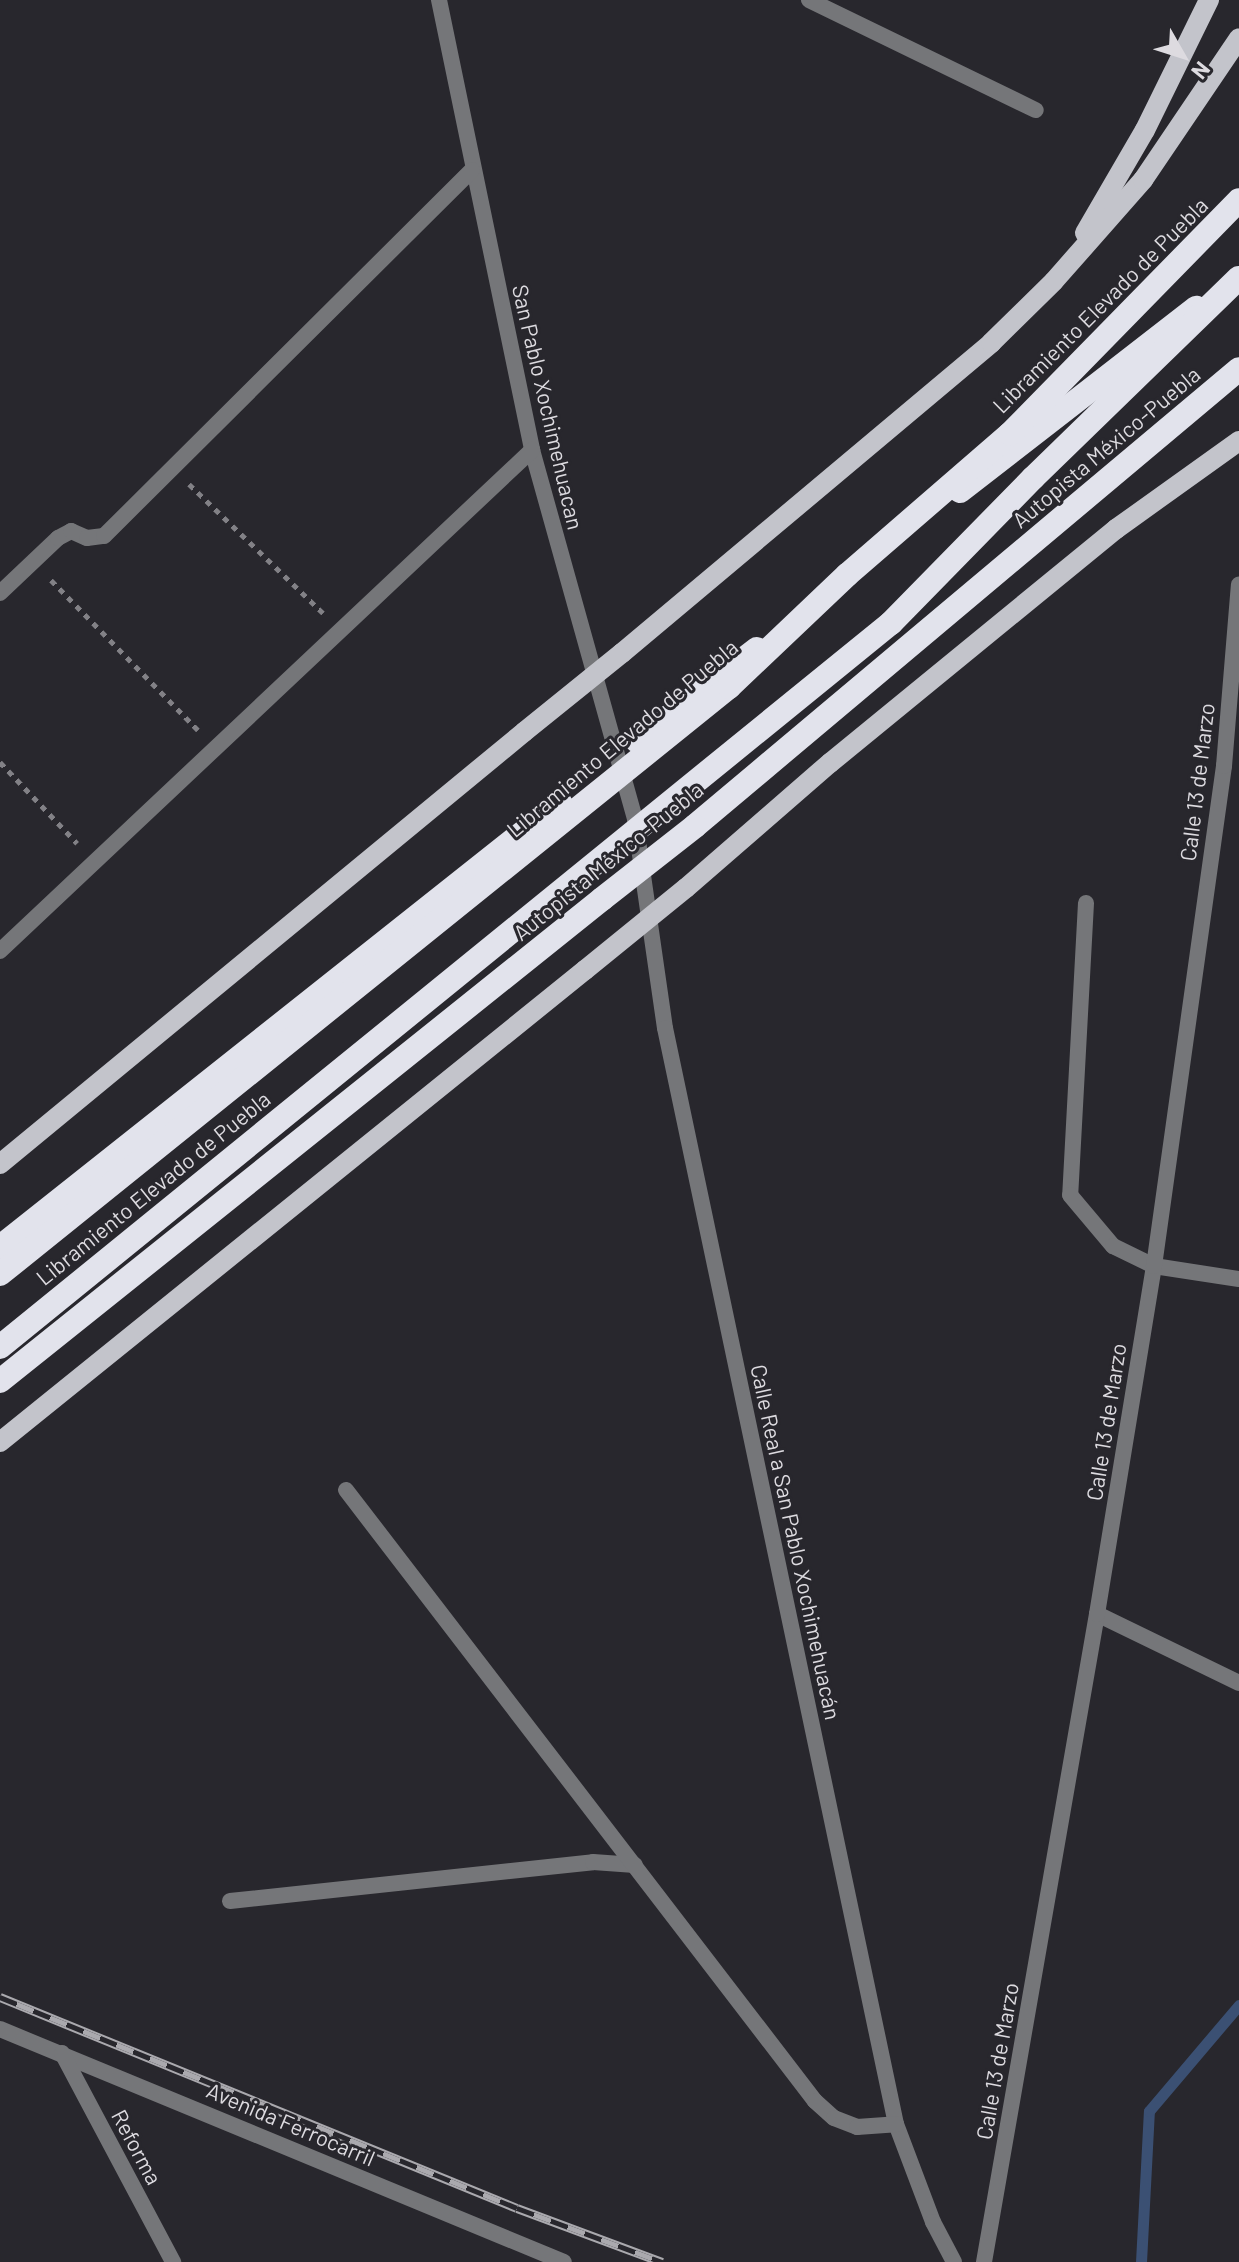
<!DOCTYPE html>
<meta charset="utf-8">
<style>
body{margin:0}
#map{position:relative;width:1239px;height:2262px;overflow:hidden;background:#28272d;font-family:Barlow,sans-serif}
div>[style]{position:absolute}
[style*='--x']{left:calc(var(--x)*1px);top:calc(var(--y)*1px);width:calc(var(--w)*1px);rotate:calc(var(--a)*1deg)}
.stream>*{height:11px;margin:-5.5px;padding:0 5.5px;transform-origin:5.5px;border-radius:5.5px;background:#3b5073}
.path>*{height:5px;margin-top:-2.5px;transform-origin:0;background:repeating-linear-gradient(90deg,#828186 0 6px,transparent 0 12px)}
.service>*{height:16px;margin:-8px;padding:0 8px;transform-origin:8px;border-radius:8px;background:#757679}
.minor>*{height:16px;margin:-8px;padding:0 8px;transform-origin:8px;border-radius:8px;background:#757679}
.primary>*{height:20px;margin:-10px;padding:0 10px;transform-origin:10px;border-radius:10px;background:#c3c4cb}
.motorway>*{height:24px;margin:-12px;padding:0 12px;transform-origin:12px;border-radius:12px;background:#e2e3ec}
.rail>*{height:9px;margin-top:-4.5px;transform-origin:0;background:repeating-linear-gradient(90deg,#28272d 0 18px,#aaa9ae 0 36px);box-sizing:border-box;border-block:2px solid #aaa9ae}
.primary-bridge>*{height:20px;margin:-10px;padding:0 10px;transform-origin:10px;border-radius:10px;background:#c3c4cb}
.motorway-bridge>*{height:24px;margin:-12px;padding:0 12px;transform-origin:12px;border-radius:12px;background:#e2e3ec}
span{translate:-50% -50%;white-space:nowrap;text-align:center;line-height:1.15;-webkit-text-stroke:6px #28272d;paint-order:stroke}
.street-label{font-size:22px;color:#dddbe0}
.north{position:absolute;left:1143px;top:16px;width:80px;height:80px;-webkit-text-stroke:6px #28272d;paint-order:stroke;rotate:129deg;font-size:22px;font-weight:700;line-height:32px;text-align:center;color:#dddbe0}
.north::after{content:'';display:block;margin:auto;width:28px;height:36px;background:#dddbe0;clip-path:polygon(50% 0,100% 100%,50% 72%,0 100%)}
</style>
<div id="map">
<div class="stream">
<i style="--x:1141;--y:2262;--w:151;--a:-87"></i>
<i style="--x:1149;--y:2111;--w:139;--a:-49.7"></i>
</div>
<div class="path">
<i style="--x:189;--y:484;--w:186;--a:43.9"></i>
<i style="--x:51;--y:580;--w:210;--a:45.6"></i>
<i style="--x:0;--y:762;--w:112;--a:46.5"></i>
</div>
<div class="service">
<i style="--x:1086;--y:903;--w:292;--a:93.1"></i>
<i style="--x:1070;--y:1195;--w:67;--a:49.9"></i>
<i style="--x:1113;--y:1246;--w:46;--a:26"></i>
<i style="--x:1154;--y:1266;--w:86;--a:8.7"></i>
<i style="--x:230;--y:1901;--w:365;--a:-6.1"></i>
<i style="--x:593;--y:1862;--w:42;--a:4.1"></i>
</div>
<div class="minor">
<i style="--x:439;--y:0;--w:460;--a:78.3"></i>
<i style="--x:532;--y:450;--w:384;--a:74.4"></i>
<i style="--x:635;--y:820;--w:210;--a:81.8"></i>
<i style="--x:665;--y:1028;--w:1120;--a:78.1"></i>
<i style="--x:896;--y:2124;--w:105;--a:69.3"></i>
<i style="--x:933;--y:2222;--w:45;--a:62.3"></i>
<i style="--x:809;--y:0;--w:252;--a:25.9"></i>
<i style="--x:0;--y:593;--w:80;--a:-43.5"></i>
<i style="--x:58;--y:538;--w:15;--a:-28"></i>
<i style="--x:71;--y:531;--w:17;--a:24"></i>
<i style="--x:87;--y:538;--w:17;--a:-7"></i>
<i style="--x:104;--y:536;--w:519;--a:-44.84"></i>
<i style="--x:0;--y:951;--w:731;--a:-43.28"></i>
<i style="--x:346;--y:1490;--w:770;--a:52.49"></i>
<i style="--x:815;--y:2101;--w:25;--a:42"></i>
<i style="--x:834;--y:2118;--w:25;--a:21"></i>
<i style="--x:857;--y:2127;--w:39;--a:-4"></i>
<i style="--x:1097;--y:1614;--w:158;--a:25.9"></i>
<i style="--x:0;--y:2029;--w:610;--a:22.45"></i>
<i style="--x:62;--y:2053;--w:237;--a:62"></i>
<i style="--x:984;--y:2262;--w:658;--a:-80.11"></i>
<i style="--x:1097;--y:1614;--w:353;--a:-80.7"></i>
<i style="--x:1154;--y:1266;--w:505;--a:-82.03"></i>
<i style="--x:1224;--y:766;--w:182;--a:-85.3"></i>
</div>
<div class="primary">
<i style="--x:1085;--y:233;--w:119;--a:-59.8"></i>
<i style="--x:1145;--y:130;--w:145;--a:-63.8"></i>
<i style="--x:622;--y:653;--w:482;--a:-40"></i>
<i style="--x:991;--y:343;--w:88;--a:-44.5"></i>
<i style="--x:1054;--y:281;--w:135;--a:-48.6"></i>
<i style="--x:1143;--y:180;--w:171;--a:-55.9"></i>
<i style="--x:686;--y:888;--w:191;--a:-41"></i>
<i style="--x:830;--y:763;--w:370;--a:-39.3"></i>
<i style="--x:1116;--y:529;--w:151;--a:-35.6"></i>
<i style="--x:0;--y:1164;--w:679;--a:-39.5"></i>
<i style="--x:0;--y:1442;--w:752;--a:-38.9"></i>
</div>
<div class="motorway">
<i style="--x:960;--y:491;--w:299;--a:-37.8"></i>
<i style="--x:637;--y:741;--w:151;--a:-37.5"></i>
<i style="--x:695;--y:826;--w:710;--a:-40.03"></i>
<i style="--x:0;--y:1247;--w:715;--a:-38.41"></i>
<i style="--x:0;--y:1381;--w:771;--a:-38.68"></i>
</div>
<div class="rail">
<i style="--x:0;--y:1997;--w:558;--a:22.2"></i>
<i style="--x:517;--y:2208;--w:155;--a:20.4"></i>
</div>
<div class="primary-bridge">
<i style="--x:524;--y:732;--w:126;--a:-38.9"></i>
<i style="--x:585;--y:970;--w:130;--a:-39.1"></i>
</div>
<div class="motorway-bridge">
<i style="--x:602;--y:899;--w:118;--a:-38.1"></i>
<i style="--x:0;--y:1274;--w:936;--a:-38.84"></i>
<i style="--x:729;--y:687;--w:163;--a:-43.5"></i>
<i style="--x:847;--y:575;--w:216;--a:-40.9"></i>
<i style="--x:1010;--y:434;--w:327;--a:-45.6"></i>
<i style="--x:0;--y:1347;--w:1148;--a:-39.1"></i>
<i style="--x:891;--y:623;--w:203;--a:-45.6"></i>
<i style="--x:1033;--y:478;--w:287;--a:-44.2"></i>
</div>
<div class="street-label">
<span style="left:1100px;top:305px;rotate:-45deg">Libramiento Elevado de Puebla</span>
<span style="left:548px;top:407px;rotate:77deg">San Pablo Xochimehuacan</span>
<span style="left:1106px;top:447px;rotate:-40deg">Autopista México-Puebla</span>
<span style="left:622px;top:738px;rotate:-40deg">Libramiento Elevado de Puebla</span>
<span style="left:1197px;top:782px;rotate:-83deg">Calle 13 de Marzo</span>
<span style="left:608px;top:861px;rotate:-39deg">Autopista México-Puebla</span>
<span style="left:153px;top:1188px;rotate:-39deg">Libramiento Elevado de Puebla</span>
<span style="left:1106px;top:1422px;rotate:-81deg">Calle 13 de Marzo</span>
<span style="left:796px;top:1542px;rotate:78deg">Calle Real a San Pablo Xochimehuacán</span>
<span style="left:997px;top:2061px;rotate:-80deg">Calle 13 de Marzo</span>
<span style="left:291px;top:2124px;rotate:23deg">Avenida Ferrocarril</span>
<span style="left:137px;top:2147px;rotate:62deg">Reforma</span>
</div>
<div class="north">N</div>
</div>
